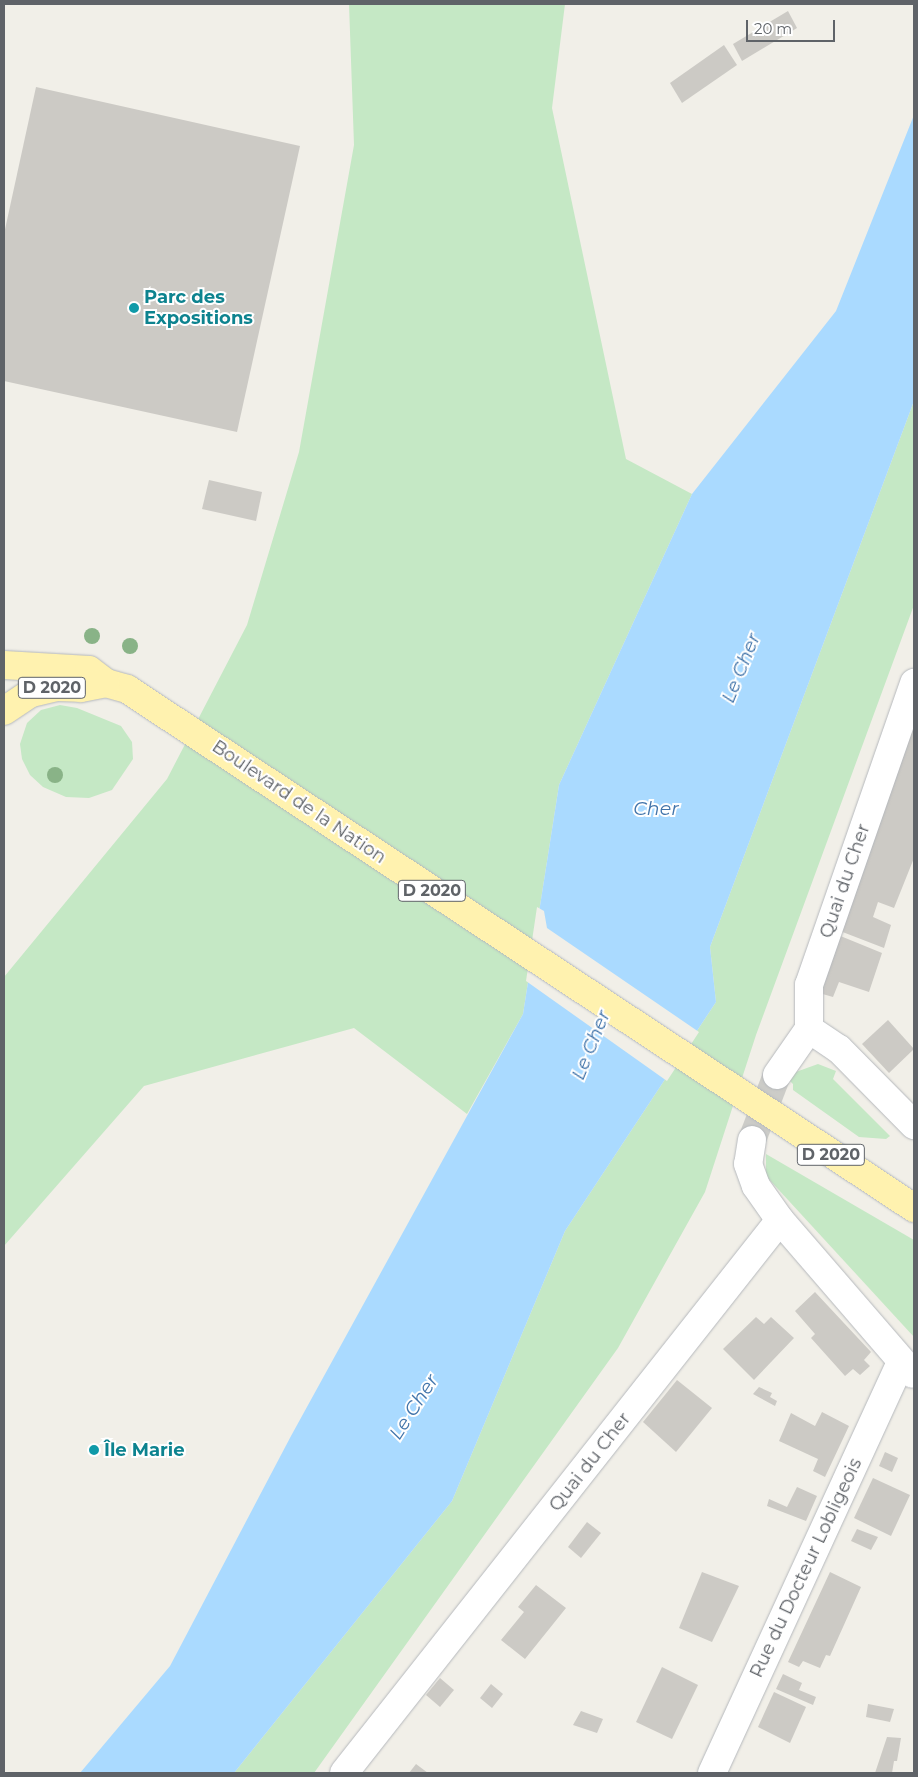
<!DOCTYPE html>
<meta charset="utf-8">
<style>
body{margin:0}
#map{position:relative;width:918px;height:1777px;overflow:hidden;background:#f1efe8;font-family:Montserrat,sans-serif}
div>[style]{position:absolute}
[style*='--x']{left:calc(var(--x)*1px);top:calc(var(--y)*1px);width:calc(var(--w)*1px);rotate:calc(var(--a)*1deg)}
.green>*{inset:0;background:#c5e8c5}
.water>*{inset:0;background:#aadaff}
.pier>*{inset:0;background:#f1efe8}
.building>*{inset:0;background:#cccac5}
.minor-tunnel>*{height:28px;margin-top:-14px;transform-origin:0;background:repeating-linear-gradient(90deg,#ccccc8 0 28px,transparent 0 42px)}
.roads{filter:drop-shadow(0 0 1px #b5b8bc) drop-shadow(0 0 1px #b5b8bc)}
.minor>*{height:28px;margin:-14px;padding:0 14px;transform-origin:14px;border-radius:14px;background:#fff}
.primary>*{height:28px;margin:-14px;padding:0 14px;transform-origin:14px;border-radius:14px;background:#fff2af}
.trees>*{width:16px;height:16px;margin:-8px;border-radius:50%;background:#89b387}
.dots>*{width:14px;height:14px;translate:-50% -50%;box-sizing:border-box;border:2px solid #fff;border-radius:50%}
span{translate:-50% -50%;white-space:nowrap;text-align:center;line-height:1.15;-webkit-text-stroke:4px #fff;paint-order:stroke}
.shield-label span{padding:1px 4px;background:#fff;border:1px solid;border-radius:4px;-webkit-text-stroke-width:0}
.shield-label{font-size:16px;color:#5f6368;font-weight:700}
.culture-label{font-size:18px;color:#0d838f;font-weight:700}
.left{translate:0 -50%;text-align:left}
.street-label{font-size:18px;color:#5f6368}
.water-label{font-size:19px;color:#4174aa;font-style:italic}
.frame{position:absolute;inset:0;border:5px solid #5f6368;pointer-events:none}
.scale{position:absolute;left:746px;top:20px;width:89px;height:22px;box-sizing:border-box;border:2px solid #5f6368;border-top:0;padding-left:6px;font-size:15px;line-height:18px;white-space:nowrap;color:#5f6368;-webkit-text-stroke:4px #fff;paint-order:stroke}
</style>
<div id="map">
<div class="green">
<i style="clip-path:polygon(349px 4px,565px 4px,552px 108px,626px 459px,692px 494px,559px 785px,523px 1014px,467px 1114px,354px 1028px,144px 1086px,4px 1246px,4px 977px,167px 779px,247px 625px,299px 452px,354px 145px)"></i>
<i style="clip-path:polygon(914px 401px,914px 605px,756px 1035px,705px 1192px,618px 1348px,314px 1773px,234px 1773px,452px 1501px,565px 1231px,716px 1002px,710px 947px)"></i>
<i style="clip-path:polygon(60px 705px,77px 708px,121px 726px,132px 742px,133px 759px,112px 790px,89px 798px,66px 797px,43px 787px,30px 775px,22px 759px,20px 744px,27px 723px,41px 710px)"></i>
<i style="clip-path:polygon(818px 1064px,836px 1071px,833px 1079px,890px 1136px,886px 1139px,859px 1137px,793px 1090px,793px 1084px,788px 1079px,793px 1073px)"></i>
<i style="clip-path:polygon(766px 1154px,914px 1240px,914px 1337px,766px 1176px)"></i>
</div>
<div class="water">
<i style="clip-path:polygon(914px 115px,914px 401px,710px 947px,716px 1002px,565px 1231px,452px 1501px,234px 1773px,80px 1773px,170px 1666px,291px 1436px,523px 1014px,559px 785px,692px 494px,836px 311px)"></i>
</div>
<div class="pier">
<i style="clip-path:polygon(537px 907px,544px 911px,547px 928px,699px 1032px,667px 1081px,526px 981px)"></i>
</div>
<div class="building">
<i style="clip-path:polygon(788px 11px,797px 28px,742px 61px,733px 44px)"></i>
<i style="clip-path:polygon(724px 45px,737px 65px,682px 103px,670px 83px)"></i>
<i style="clip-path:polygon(36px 87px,300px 146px,237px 432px,4px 381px,4px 234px)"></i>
<i style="clip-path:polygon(209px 480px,262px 492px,256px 521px,202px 509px)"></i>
<i style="clip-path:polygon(914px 720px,914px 858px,894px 908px,878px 902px,873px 917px,891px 925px,884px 948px,840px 931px)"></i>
<i style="clip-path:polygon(838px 935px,882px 953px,869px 992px,839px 982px,833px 997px,819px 993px)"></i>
<i style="clip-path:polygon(888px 1020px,914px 1049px,889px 1073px,862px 1044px)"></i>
<i style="clip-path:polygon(815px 1292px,871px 1352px,864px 1360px,870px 1366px,860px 1375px,853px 1369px,845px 1376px,811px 1338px,815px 1334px,795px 1311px)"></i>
<i style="clip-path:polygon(756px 1317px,764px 1324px,771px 1317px,794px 1338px,754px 1380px,723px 1349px)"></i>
<i style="clip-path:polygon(677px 1380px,712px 1408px,676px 1452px,643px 1422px)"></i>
<i style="clip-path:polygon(759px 1387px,772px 1393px,770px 1397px,777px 1401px,775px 1406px,753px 1394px)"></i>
<i style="clip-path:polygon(822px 1412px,849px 1426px,825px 1477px,813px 1471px,818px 1459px,779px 1441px,791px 1413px,815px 1426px)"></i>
<i style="clip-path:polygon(885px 1452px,898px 1458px,892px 1472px,879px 1466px)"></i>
<i style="clip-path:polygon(873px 1478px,910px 1495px,891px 1536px,854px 1518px)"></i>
<i style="clip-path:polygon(797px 1487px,817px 1496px,806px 1521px,767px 1506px,769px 1499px,787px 1507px)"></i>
<i style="clip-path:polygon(587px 1522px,601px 1533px,581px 1558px,568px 1547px)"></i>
<i style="clip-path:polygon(857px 1529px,878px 1537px,871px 1550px,851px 1541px)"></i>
<i style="clip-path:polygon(702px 1572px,739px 1586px,712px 1642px,679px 1628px)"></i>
<i style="clip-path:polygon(830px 1572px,861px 1587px,830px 1656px,826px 1655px,820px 1668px,803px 1661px,799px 1667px,788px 1662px)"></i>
<i style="clip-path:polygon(536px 1585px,566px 1608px,525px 1659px,501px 1640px,524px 1612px,518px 1607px)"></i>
<i style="clip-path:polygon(662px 1667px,698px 1685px,672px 1739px,636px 1722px)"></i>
<i style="clip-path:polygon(783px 1674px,802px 1683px,799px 1690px,816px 1697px,813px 1705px,776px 1689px)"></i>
<i style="clip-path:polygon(440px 1678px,454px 1690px,440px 1707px,426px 1695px)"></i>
<i style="clip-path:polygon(491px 1684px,503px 1694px,492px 1708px,480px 1698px)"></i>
<i style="clip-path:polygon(774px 1692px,806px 1707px,790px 1743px,758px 1727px)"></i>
<i style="clip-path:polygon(868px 1704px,894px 1709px,890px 1722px,866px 1717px)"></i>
<i style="clip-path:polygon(581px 1711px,603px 1719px,597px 1733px,573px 1725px)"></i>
<i style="clip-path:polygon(887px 1737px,901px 1738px,897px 1761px,894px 1761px,892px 1773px,875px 1773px)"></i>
<i style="clip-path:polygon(416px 1764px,428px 1773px,409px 1773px)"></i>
</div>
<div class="minor-tunnel">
<i style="--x:752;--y:1140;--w:70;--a:-69"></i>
</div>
<div class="roads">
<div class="minor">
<i style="--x:809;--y:1029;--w:36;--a:34"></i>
<i style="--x:839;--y:1049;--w:107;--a:45.4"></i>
<i style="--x:777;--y:1075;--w:56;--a:-55.2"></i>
<i style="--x:809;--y:1029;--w:44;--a:-90"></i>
<i style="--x:809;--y:985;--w:320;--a:-70.8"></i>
<i style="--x:752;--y:1140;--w:24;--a:99"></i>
<i style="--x:748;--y:1164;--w:23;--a:70"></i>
<i style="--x:756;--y:1186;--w:42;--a:54.8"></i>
<i style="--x:780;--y:1220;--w:203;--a:49.2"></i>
<i style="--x:344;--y:1773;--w:704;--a:-51.75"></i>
<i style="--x:712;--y:1773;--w:451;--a:-65.3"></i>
</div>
<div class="primary">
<i style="--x:4;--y:665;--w:85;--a:3.4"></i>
<i style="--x:89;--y:670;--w:21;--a:37"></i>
<i style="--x:106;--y:683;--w:22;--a:16"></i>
<i style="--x:127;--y:689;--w:943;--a:33.4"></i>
<i style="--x:4;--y:711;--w:32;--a:-34"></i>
<i style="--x:31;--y:693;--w:27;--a:-13"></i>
<i style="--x:57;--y:687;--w:24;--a:2"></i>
<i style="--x:81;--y:688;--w:25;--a:-11"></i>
</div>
</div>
<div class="trees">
<i style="left:92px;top:636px"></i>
<i style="left:130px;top:646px"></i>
<i style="left:55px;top:775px"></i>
</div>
<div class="dots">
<i style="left:134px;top:308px;background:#0f9aa8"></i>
<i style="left:94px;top:1450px;background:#0f9aa8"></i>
</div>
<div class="shield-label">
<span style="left:52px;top:688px">D 2020</span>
<span style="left:432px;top:891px">D 2020</span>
<span style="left:831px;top:1155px">D 2020</span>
</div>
<div class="culture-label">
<span class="left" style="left:144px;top:308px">Parc des<br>Expositions</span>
<span class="left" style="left:104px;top:1450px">Île Marie</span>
</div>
<div class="street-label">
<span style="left:299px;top:802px;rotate:34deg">Boulevard de la Nation</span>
<span style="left:845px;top:881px;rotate:-71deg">Quai du Cher</span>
<span style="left:590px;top:1462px;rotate:-52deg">Quai du Cher</span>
<span style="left:806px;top:1568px;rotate:-65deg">Rue du Docteur Lobligeois</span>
</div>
<div class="water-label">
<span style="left:741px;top:668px;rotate:-68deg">Le Cher</span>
<span style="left:656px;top:809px">Cher</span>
<span style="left:591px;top:1045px;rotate:-68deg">Le Cher</span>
<span style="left:414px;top:1407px;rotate:-57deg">Le Cher</span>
</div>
<div class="frame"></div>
<div class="scale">20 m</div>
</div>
